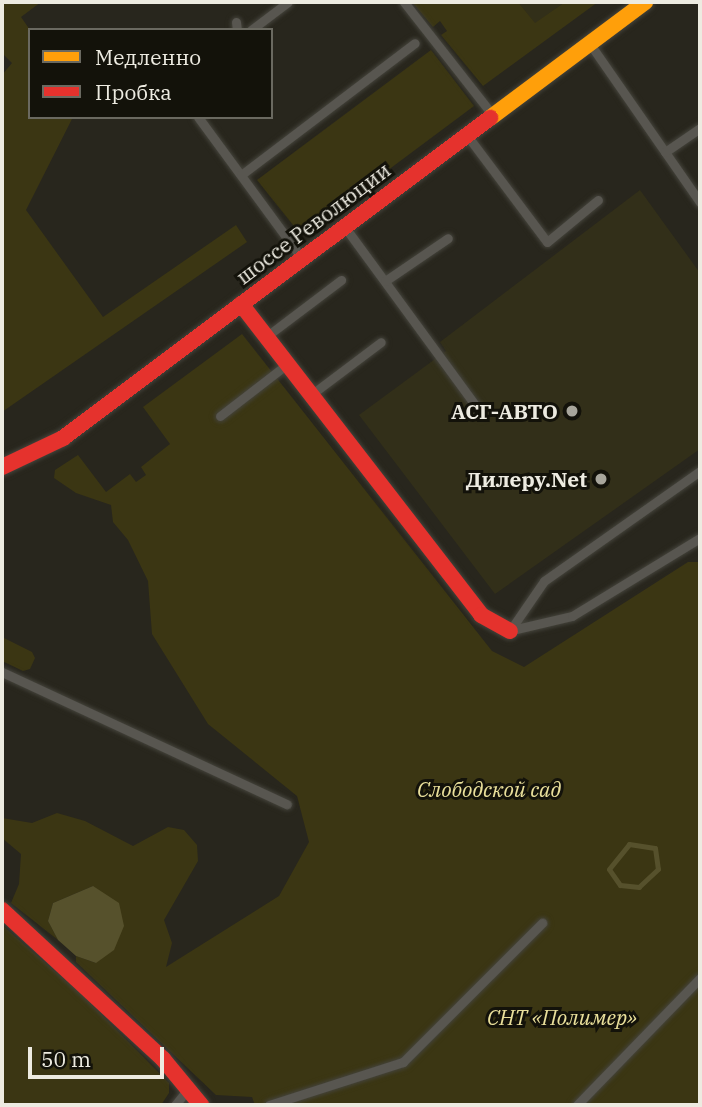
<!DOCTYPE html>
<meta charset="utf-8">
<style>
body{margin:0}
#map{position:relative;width:702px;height:1107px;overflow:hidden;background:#28261d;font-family:"IBM Plex Serif",serif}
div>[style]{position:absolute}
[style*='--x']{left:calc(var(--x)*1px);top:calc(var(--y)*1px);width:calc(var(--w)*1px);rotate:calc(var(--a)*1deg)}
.built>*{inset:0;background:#322f19}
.green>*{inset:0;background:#3b3613}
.water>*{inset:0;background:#56512c}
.stream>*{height:5px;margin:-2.5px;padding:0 2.5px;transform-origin:2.5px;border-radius:2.5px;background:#56512c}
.roads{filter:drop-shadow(0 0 2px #44433b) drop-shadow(0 0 2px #44433b)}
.lane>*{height:9px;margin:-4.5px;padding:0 4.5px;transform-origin:4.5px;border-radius:4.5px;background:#585650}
.slow>*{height:16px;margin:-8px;padding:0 8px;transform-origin:8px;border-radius:8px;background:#ff9f0a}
.jam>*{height:16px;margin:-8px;padding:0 8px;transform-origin:8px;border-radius:8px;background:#e5322d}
.dots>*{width:19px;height:19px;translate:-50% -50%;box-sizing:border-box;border:4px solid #13120a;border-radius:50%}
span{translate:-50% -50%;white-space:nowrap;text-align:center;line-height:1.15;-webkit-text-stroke:6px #13120a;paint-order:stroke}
.street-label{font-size:21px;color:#edebe1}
.poi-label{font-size:21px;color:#edebe1;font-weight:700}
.right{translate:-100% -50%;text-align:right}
.park-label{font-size:21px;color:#eae09b;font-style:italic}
.frame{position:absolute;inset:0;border:4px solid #edebe1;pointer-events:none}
.legend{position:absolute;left:28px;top:28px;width:245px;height:91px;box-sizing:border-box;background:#13120a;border:2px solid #6a6960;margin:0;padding:9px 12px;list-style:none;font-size:21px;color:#edebe1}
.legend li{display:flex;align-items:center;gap:14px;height:35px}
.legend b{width:35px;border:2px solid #6a6960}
.scale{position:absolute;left:28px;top:1047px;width:136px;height:32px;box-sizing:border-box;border:4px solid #edebe1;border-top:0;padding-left:9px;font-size:21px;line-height:24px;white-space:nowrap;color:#edebe1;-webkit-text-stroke:5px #13120a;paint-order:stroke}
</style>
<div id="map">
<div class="built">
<i style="clip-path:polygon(518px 2px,565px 2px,535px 24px)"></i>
<i style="clip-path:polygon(640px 190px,700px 273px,700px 449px,495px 594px,359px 415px,446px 351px,440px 342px)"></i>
</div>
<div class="green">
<i style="clip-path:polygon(2px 2px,41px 2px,21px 17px,30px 30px,30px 117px,73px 117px,26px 210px,103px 317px,236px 225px,247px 242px,2px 412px,2px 75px,12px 63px,2px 53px)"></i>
<i style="clip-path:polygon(412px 2px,518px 2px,535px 23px,565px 2px,598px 2px,483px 86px,441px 35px,447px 31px,440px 21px,433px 27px)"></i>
<i style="clip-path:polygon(431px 50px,474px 106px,301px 235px,257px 180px)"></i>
<i style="clip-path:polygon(242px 334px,492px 651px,524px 667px,688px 562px,700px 562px,700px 1105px,255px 1105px,252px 1097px,216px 1095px,76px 962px,76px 956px,96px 963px,93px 886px,53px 903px,48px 921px,58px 940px,11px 903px,19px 884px,21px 854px,2px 838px,2px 818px,32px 823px,57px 813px,85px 821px,133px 846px,168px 827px,184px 830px,197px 845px,198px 861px,164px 920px,172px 943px,166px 967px,279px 896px,309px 842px,297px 796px,208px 724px,152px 634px,148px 581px,128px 540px,113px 522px,111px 505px,76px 493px,54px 478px,55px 470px,78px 455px,106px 492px,130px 474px,136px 482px,146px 475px,141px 467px,170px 444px,143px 407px)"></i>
<i style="clip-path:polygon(2px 637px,32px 652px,35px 658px,30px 669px,23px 671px,2px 661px)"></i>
<i style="clip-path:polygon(2px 925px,81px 994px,169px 1083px,169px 1093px,161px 1105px,2px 1105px)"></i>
</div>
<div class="water">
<i style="clip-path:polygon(93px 886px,119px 903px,124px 926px,114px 950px,96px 963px,76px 956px,58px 940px,48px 921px,53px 903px)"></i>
</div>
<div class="stream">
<i style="--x:629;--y:844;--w:26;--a:9"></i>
<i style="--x:655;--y:848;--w:21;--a:82"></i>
<i style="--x:658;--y:869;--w:26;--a:137"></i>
<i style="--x:639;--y:887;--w:19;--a:-174"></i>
<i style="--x:620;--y:885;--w:19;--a:-125"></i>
<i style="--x:609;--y:869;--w:32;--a:-51"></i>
</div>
<div class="roads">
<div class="lane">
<i style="--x:404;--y:2;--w:141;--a:51.9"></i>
<i style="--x:236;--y:22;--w:8;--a:83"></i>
<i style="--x:251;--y:30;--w:46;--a:-37.1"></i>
<i style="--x:590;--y:44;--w:193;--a:55.2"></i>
<i style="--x:198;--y:117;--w:174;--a:53.7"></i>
<i style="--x:469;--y:138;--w:130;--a:53.1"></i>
<i style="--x:547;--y:242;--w:66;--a:-39.5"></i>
<i style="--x:665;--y:152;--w:42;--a:-34.4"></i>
<i style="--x:241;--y:175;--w:218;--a:-37.2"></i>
<i style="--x:347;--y:230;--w:227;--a:53.8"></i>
<i style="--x:385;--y:281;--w:76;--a:-34.3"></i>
<i style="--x:267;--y:336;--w:93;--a:-37.1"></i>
<i style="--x:312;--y:394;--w:86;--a:-37"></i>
<i style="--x:220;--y:416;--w:83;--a:-37.7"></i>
<i style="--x:511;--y:629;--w:58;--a:-55.5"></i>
<i style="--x:544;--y:581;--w:191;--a:-35.2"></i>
<i style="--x:512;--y:630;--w:62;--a:-13.1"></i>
<i style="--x:572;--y:616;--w:150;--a:-31.4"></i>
<i style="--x:2;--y:672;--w:314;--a:24.9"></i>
<i style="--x:175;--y:1105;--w:19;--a:-51"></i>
<i style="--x:269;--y:1105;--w:141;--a:-17.8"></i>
<i style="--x:403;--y:1062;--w:197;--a:-45"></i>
<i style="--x:577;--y:1105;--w:177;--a:-45.9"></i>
</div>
<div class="slow">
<i style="--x:490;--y:118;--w:194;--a:-36.8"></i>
</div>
<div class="jam">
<i style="--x:241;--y:304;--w:393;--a:52.3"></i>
<i style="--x:481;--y:615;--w:33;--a:29"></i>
<i style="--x:2;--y:467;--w:68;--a:-25.4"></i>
<i style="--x:63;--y:438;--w:534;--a:-36.85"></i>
<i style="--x:2;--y:910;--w:219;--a:42.8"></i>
<i style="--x:163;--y:1059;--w:60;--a:50.4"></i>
</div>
</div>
<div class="dots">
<i style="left:572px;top:411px;background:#a8a69c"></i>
<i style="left:601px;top:479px;background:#a8a69c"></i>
</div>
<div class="street-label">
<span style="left:313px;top:223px;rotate:-37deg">шоссе Революции</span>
</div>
<div class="poi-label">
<span class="right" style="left:558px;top:411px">АСГ-АВТО</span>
<span class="right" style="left:587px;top:479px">Дилеру.Net</span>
</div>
<div class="park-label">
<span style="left:489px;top:789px">Слободской сад</span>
<span style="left:562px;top:1017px">СНТ «Полимер»</span>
</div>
<div class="frame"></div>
<ul class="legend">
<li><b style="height:9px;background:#ff9f0a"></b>Медленно</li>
<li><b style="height:9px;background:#e5322d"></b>Пробка</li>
</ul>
<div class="scale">50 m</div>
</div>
